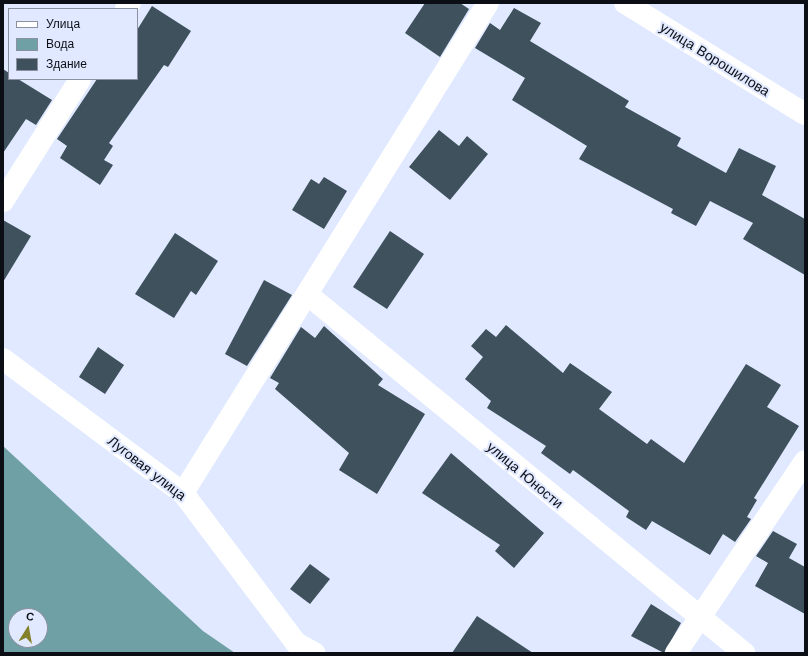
<!DOCTYPE html>
<meta charset="utf-8">
<style>
body{margin:0}
#map{position:relative;width:808px;height:656px;overflow:hidden;background:#e0e9ff;font-family:"Work Sans",sans-serif}
div>[style]{position:absolute}
[style*='--x']{left:calc(var(--x)*1px);top:calc(var(--y)*1px);width:calc(var(--w)*1px);rotate:calc(var(--a)*1deg)}
.water>*{inset:0;background:#6ea0a5}
.building>*{inset:0;background:#3e515d}
.street>*{height:22px;margin:-11px;padding:0 11px;transform-origin:11px;border-radius:11px;background:#fff}
.secondary>*{height:22px;margin:-11px;padding:0 11px;transform-origin:11px;border-radius:11px;background:#fff}
span{translate:-50% -50%;white-space:nowrap;text-align:center;line-height:1.15;-webkit-text-stroke:4px #e0e9ff;paint-order:stroke}
.street-label{font-size:14px;color:#0b0e15}
.frame{position:absolute;inset:0;border:4px solid #0b0e15;pointer-events:none}
.legend{position:absolute;left:8px;top:8px;width:130px;height:72px;box-sizing:border-box;background:#e0e9ff;border:1px solid #8b91a1;margin:0;padding:5px 7px;list-style:none;font-size:12px;color:#0b0e15}
.legend li{display:flex;align-items:center;gap:8px;height:20px}
.legend b{width:20px;border:1px solid #8b91a1}
.north{position:absolute;left:8px;top:608px;width:40px;height:40px;box-sizing:border-box;background:#e0e9ff;border:1px solid #8b91a1;border-radius:50%;rotate:11deg;font-size:11px;font-weight:700;line-height:16px;text-align:center;color:#0b0e15}
.north::after{content:'';display:block;margin:auto;width:14px;height:18px;background:#838129;clip-path:polygon(50% 0,100% 100%,50% 72%,0 100%)}
</style>
<div id="map">
<div class="water">
<i style="clip-path:polygon(evenodd,3px 446px,203px 631px,235px 653px,3px 653px,3px 446px,16px 616px,40px 616px,40px 640px,16px 640px,16px 616px)"></i>
</div>
<div class="building">
<i style="clip-path:polygon(425px 3px,460px 3px,469px 9px,440px 57px,405px 33px)"></i>
<i style="clip-path:polygon(152px 6px,191px 31px,168px 67px,164px 65px,109px 143px,113px 146px,104px 160px,113px 165px,100px 185px,60px 158px,67px 146px,57px 139px,97px 79px,137px 79px,137px 30px)"></i>
<i style="clip-path:polygon(514px 8px,541px 23px,530px 41px,629px 101px,625px 107px,681px 138px,677px 146px,726px 173px,739px 148px,776px 166px,762px 195px,805px 219px,805px 275px,743px 239px,753px 223px,710px 201px,696px 226px,671px 213px,673px 209px,579px 159px,587px 146px,512px 100px,525px 78px,475px 48px,490px 23px,500px 30px)"></i>
<i style="clip-path:polygon(3px 69px,9px 73px,9px 79px,18px 79px,52px 100px,36px 125px,26px 119px,3px 153px)"></i>
<i style="clip-path:polygon(439px 130px,459px 146px,467px 136px,488px 154px,450px 200px,409px 167px)"></i>
<i style="clip-path:polygon(324px 177px,347px 191px,324px 229px,292px 210px,311px 179px,319px 184px)"></i>
<i style="clip-path:polygon(3px 220px,31px 236px,3px 282px)"></i>
<i style="clip-path:polygon(390px 231px,424px 254px,387px 309px,353px 287px)"></i>
<i style="clip-path:polygon(175px 233px,218px 261px,196px 295px,191px 291px,174px 318px,135px 294px)"></i>
<i style="clip-path:polygon(264px 280px,292px 295px,247px 366px,225px 354px)"></i>
<i style="clip-path:polygon(506px 325px,563px 373px,570px 363px,612px 392px,599px 409px,647px 444px,651px 439px,684px 463px,746px 364px,781px 385px,767px 407px,799px 426px,754px 498px,757px 500px,747px 517px,751px 519px,735px 542px,723px 534px,710px 555px,652px 521px,646px 530px,626px 517px,629px 511px,573px 470px,570px 474px,541px 453px,546px 446px,487px 408px,491px 401px,465px 379px,483px 357px,471px 346px,486px 329px,496px 337px)"></i>
<i style="clip-path:polygon(324px 326px,383px 379px,378px 385px,425px 414px,377px 494px,339px 470px,349px 453px,275px 389px,279px 383px,270px 378px,301px 327px,315px 338px)"></i>
<i style="clip-path:polygon(98px 347px,124px 365px,105px 394px,79px 377px)"></i>
<i style="clip-path:polygon(451px 453px,544px 533px,514px 568px,495px 551px,500px 545px,422px 493px)"></i>
<i style="clip-path:polygon(773px 531px,797px 544px,789px 558px,805px 567px,805px 614px,755px 586px,768px 563px,756px 556px)"></i>
<i style="clip-path:polygon(310px 564px,330px 579px,310px 604px,290px 589px)"></i>
<i style="clip-path:polygon(651px 604px,681px 623px,664px 653px,631px 636px)"></i>
<i style="clip-path:polygon(477px 616px,533px 653px,452px 653px)"></i>
</div>
<div class="street">
<i style="--x:126;--y:9;--w:7;--a:-56"></i>
<i style="--x:3;--y:201;--w:144;--a:-57.7"></i>
<i style="--x:307;--y:294;--w:566;--a:39.4"></i>
<i style="--x:3;--y:359;--w:224;--a:36.7"></i>
<i style="--x:183;--y:493;--w:188;--a:53"></i>
<i style="--x:296;--y:643;--w:21;--a:29"></i>
<i style="--x:183;--y:493;--w:577;--a:-58.1"></i>
<i style="--x:676;--y:653;--w:231;--a:-56.1"></i>
</div>
<div class="secondary">
<i style="--x:625;--y:3;--w:211;--a:31.7"></i>
</div>
<div class="street-label">
<span style="left:715px;top:59px;rotate:32deg">улица Ворошилова</span>
<span style="left:147px;top:468px;rotate:38deg">Луговая улица</span>
<span style="left:525px;top:475px;rotate:40deg">улица Юности</span>
</div>
<div class="frame"></div>
<ul class="legend">
<li><b style="height:5px;background:#fff"></b>Улица</li>
<li><b style="height:11px;background:#6ea0a5"></b>Вода</li>
<li><b style="height:11px;background:#3e515d"></b>Здание</li>
</ul>
<div class="north">С</div>
</div>
